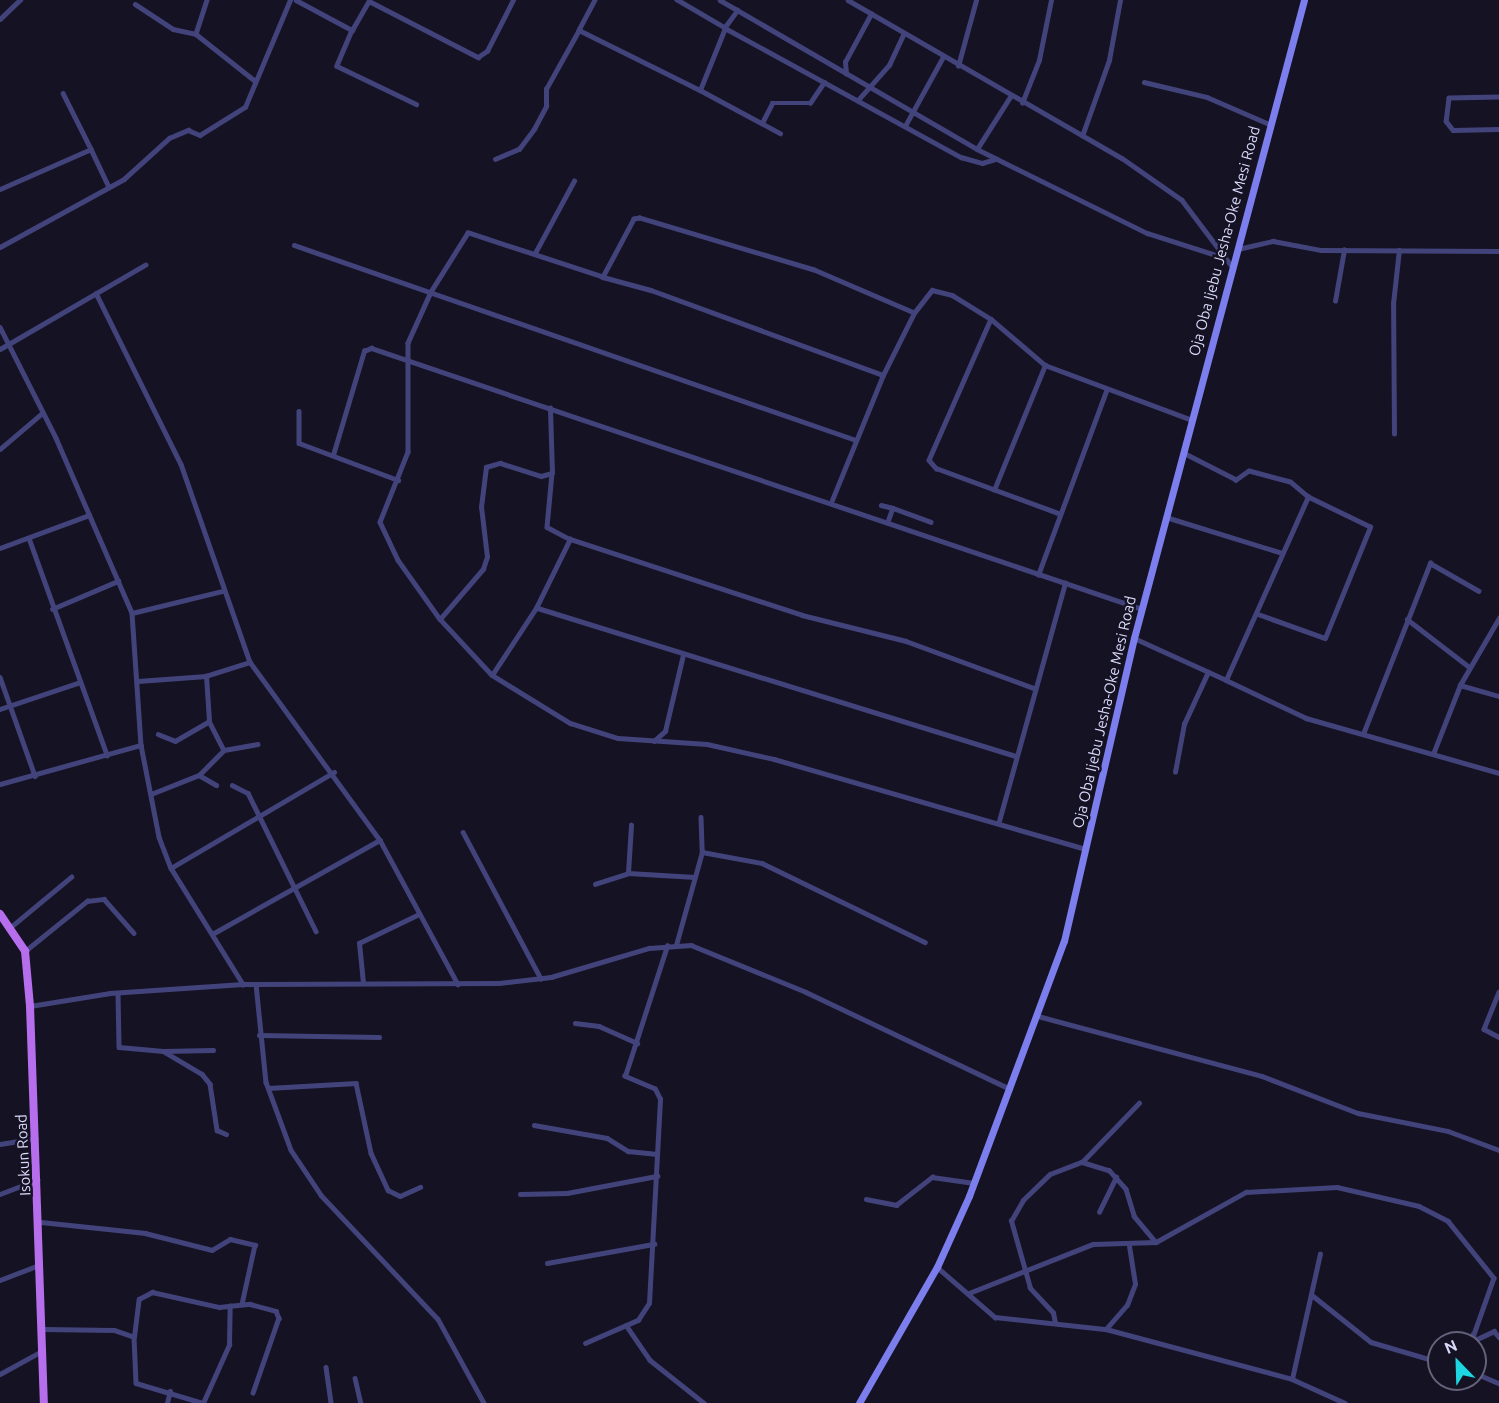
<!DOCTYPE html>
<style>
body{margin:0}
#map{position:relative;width:1499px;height:1403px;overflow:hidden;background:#141223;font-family:Ubuntu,sans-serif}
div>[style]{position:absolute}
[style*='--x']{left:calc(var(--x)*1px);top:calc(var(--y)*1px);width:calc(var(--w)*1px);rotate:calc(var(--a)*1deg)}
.minor>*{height:4.5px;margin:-2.25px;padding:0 2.25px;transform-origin:2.25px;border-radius:2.25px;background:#43437c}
.secondary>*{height:7px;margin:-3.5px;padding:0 3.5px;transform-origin:3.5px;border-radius:3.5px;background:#7c7eed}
.primary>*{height:8px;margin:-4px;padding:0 4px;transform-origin:4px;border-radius:4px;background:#b76eec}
span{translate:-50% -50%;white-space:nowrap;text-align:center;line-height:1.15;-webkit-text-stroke:5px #141223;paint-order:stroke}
.street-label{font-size:15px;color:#dbd9fa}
.north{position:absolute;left:1427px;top:1331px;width:60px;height:60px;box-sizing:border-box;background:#141223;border:2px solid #646279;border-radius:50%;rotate:337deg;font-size:16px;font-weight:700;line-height:24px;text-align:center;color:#dbd9fa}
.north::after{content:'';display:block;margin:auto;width:21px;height:27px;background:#1ed6e1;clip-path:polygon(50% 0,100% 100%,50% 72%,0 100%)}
</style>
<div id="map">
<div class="minor">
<i style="--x:207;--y:0;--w:36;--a:108"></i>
<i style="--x:196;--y:34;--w:74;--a:38.4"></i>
<i style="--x:296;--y:0;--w:64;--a:28.2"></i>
<i style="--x:352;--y:30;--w:34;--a:-60"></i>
<i style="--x:369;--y:1;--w:123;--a:27.2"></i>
<i style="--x:478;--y:57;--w:11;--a:-34"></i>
<i style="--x:487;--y:51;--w:57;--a:-63"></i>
<i style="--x:595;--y:0;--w:34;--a:118"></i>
<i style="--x:579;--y:30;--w:135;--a:26.4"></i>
<i style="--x:700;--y:90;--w:67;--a:-68"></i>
<i style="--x:725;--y:28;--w:56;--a:-149.7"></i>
<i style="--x:720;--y:0;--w:297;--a:30.1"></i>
<i style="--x:977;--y:149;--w:190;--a:26.3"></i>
<i style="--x:1147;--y:233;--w:79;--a:17.7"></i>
<i style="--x:848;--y:0;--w:316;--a:30"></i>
<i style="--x:1122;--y:158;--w:73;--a:35"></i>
<i style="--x:1182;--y:200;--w:81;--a:53"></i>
<i style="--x:135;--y:4;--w:45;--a:33.3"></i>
<i style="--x:173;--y:29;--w:24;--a:12"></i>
<i style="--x:738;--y:10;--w:22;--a:126"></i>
<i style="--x:725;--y:28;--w:269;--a:28.7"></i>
<i style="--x:961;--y:157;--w:22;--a:16"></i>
<i style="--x:982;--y:163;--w:15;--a:-16"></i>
<i style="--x:0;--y:19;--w:28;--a:-44"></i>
<i style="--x:352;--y:30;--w:39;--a:113"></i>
<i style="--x:337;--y:66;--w:88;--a:25.7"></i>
<i style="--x:958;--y:66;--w:68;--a:-74.7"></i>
<i style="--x:846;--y:74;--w:12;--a:-95"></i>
<i style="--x:845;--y:62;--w:55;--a:-61.6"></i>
<i style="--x:1144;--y:82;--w:65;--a:13.4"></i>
<i style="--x:1207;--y:97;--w:68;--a:23.5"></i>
<i style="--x:700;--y:90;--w:91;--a:28.3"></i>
<i style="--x:63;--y:93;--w:63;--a:63.4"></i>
<i style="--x:1499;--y:97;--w:50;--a:178.9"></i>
<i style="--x:1449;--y:98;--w:23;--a:97"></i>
<i style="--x:1446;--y:121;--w:11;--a:52"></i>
<i style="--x:1453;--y:130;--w:46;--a:-1.2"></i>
<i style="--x:858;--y:100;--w:47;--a:-48.5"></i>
<i style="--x:889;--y:65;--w:35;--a:-65"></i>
<i style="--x:1022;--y:103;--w:46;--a:-68.4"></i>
<i style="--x:1039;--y:60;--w:61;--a:-78.7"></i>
<i style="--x:762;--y:123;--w:22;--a:-63"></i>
<i style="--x:772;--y:103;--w:38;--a:0"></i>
<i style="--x:810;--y:103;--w:25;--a:-56"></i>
<i style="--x:905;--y:126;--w:79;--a:-61.2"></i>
<i style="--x:1082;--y:136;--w:81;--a:-70.4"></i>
<i style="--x:1109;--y:60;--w:61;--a:-79.6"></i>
<i style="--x:977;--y:149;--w:62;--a:-57.6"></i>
<i style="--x:495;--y:159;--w:26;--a:-23"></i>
<i style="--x:519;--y:149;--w:25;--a:-53"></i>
<i style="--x:534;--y:129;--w:26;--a:-62"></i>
<i style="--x:546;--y:106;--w:17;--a:-90"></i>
<i style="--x:546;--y:89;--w:68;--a:-60.8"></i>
<i style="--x:0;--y:189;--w:99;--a:-23.7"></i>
<i style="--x:91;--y:149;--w:42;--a:64.7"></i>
<i style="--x:294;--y:245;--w:592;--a:19.14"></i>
<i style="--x:0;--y:247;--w:141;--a:-28.7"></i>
<i style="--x:124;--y:179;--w:61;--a:-42.3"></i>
<i style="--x:169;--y:138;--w:21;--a:-23"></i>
<i style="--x:188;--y:130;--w:13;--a:23"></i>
<i style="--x:200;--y:135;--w:53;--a:-31.9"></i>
<i style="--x:245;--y:107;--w:116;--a:-67.2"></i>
<i style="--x:1238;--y:249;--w:36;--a:-13"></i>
<i style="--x:1273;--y:241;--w:49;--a:10.6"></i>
<i style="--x:1321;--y:250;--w:178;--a:0.3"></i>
<i style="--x:535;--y:253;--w:82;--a:-61.6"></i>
<i style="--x:603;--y:277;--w:50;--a:15.2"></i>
<i style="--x:651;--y:290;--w:247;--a:20.1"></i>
<i style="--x:96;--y:293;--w:191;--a:63.6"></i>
<i style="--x:181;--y:464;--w:210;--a:70.8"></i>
<i style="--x:250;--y:662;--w:220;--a:53.9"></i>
<i style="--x:380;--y:840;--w:164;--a:61.6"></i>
<i style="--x:1335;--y:301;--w:52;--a:-80"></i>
<i style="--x:914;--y:313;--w:109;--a:-156.7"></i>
<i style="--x:814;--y:270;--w:182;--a:-163.4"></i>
<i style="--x:640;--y:218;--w:6;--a:171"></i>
<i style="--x:634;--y:219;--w:66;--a:118.1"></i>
<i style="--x:603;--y:277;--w:142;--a:-161.9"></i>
<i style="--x:468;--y:233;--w:70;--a:122.1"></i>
<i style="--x:431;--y:292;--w:56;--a:114.3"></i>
<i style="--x:408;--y:343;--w:109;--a:90"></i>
<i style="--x:408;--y:452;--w:75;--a:111.8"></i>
<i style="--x:380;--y:522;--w:42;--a:64.7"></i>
<i style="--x:398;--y:560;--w:72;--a:54.6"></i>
<i style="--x:440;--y:619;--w:76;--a:47.1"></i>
<i style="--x:492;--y:675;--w:92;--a:31.6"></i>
<i style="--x:570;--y:723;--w:50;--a:17.4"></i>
<i style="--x:618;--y:738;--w:89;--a:3.9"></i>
<i style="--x:707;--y:744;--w:69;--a:12.6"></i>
<i style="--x:774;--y:759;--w:325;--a:16.1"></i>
<i style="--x:991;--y:319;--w:154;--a:113.7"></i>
<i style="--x:929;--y:460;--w:11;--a:49"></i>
<i style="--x:936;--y:468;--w:130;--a:20.2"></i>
<i style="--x:0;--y:327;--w:124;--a:63.2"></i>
<i style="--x:56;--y:438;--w:191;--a:66.5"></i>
<i style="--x:132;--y:613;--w:132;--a:86.1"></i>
<i style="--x:141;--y:745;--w:94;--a:78.9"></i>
<i style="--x:159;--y:837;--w:33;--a:69"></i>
<i style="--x:171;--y:868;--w:137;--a:58.2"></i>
<i style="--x:0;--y:349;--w:168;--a:-30.1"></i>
<i style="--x:299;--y:411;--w:32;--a:90"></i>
<i style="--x:299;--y:443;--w:106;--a:20.5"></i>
<i style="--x:1394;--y:434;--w:130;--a:-90.4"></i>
<i style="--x:1393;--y:304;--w:54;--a:-83.7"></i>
<i style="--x:0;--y:449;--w:54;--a:-40.5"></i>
<i style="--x:333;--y:455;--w:109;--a:-73.4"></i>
<i style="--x:364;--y:351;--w:8;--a:-23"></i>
<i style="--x:371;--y:348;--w:814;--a:18.7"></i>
<i style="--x:552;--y:473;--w:54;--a:95.3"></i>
<i style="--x:547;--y:527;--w:26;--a:28"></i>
<i style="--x:994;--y:490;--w:135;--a:-67.8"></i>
<i style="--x:832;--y:500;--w:135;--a:-67.8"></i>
<i style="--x:883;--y:375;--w:69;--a:-63.4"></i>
<i style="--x:914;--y:313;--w:29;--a:-52"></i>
<i style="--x:932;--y:290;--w:21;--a:14"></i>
<i style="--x:952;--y:295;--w:46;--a:31.6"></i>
<i style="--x:991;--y:319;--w:71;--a:40.4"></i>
<i style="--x:1045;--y:365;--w:157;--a:20.5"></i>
<i style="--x:881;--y:505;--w:12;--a:14"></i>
<i style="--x:893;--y:508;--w:12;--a:110"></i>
<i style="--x:893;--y:508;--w:40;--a:20.2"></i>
<i style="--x:1166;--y:517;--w:121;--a:17.2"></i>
<i style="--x:29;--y:538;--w:231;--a:70.2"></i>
<i style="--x:0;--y:548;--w:95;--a:-20.3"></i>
<i style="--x:1038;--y:575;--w:196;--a:-69.7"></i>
<i style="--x:52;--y:609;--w:72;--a:-23"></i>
<i style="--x:132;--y:613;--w:93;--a:-13.7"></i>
<i style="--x:1258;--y:614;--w:71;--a:19.7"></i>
<i style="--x:1325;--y:638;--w:120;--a:-67.9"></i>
<i style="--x:1370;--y:527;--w:69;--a:-154.2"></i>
<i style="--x:440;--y:619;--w:66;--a:-49.3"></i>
<i style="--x:483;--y:569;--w:13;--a:-72"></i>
<i style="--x:487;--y:557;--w:50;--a:-96.8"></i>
<i style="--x:481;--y:507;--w:40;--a:-82.9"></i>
<i style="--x:486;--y:467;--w:15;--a:-16"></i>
<i style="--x:500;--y:463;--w:43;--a:17.6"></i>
<i style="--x:541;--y:476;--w:11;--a:-15"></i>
<i style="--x:552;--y:473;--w:65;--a:-91.8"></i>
<i style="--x:1407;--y:619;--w:77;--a:37.6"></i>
<i style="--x:1134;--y:638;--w:101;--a:24.5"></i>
<i style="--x:1226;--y:680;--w:201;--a:-65.9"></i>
<i style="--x:1308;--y:497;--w:23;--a:-140"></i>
<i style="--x:1290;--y:482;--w:42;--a:-165"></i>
<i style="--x:1249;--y:471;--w:16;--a:145"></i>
<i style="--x:1236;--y:480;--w:59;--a:-153"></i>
<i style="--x:492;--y:675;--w:80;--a:-56.7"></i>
<i style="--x:0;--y:677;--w:105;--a:70.5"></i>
<i style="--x:1226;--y:680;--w:89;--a:25.4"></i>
<i style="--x:1306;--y:718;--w:201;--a:15.9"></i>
<i style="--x:138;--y:681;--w:68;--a:-4.2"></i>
<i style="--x:206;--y:676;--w:46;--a:-17.7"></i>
<i style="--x:1460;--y:685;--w:78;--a:-59.8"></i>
<i style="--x:0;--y:709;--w:84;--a:-18.6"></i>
<i style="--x:209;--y:721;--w:33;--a:63"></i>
<i style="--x:158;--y:734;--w:18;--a:22"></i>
<i style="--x:175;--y:741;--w:39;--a:-30"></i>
<i style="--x:209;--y:721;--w:45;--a:-93.8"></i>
<i style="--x:1363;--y:734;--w:184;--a:-68.6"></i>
<i style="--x:1430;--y:563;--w:56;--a:29.7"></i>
<i style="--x:654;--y:741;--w:15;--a:-42"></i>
<i style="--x:665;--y:731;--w:78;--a:-76.7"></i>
<i style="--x:1433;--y:754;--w:74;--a:-68.6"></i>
<i style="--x:1460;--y:685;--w:41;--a:15.8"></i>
<i style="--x:1014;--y:756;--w:500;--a:-162.8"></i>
<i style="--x:536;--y:608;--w:77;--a:-63.8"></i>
<i style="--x:570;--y:539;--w:244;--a:18.1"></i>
<i style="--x:802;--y:615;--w:107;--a:14"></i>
<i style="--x:906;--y:641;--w:136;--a:20.2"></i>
<i style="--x:1175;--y:772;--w:49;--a:-79.4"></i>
<i style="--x:1184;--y:724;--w:57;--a:-65.2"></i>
<i style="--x:199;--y:775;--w:20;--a:30"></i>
<i style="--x:0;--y:784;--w:146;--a:-15.5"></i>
<i style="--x:232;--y:785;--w:18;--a:27"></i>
<i style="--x:248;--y:793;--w:154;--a:63.8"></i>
<i style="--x:151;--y:794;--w:52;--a:-21.6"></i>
<i style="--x:199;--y:775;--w:35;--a:-45"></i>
<i style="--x:224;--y:750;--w:34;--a:-10"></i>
<i style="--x:701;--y:817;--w:35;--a:88"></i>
<i style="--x:702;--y:852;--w:61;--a:10.4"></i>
<i style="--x:762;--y:863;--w:181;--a:25.9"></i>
<i style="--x:999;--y:821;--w:247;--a:-74.5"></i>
<i style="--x:463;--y:832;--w:166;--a:62"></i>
<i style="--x:171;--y:868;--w:189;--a:-30.5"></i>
<i style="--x:628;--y:873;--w:48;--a:-86.4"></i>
<i style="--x:595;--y:884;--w:35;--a:-18"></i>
<i style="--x:628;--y:873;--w:67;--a:3.4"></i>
<i style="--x:12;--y:926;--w:77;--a:-39.7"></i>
<i style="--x:214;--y:933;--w:190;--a:-29.3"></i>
<i style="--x:676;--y:945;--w:97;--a:-74.4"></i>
<i style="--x:25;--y:951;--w:80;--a:-38.9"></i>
<i style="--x:87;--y:901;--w:17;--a:-7"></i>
<i style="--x:104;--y:899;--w:45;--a:48.6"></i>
<i style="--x:363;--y:983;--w:40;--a:-95.7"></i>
<i style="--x:359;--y:943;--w:64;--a:-25.8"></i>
<i style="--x:256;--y:984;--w:99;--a:84.2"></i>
<i style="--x:266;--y:1082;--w:72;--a:69.8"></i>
<i style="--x:291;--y:1150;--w:54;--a:56.3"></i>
<i style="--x:321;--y:1195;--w:170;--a:46.7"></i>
<i style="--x:438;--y:1319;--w:96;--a:61.3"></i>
<i style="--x:1499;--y:992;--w:40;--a:112"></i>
<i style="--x:1484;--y:1029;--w:17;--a:28"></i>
<i style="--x:118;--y:993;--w:54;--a:88.9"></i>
<i style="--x:119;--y:1047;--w:44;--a:5.2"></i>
<i style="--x:163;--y:1051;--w:45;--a:30.5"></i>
<i style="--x:202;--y:1074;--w:13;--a:51"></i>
<i style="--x:210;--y:1084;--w:47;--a:81.3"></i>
<i style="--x:217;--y:1130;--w:10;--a:24"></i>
<i style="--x:30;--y:1006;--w:81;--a:-9.2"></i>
<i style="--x:110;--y:993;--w:133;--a:-3.9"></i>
<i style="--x:243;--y:984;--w:256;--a:-0.2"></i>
<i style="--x:499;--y:983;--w:52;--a:-6.6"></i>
<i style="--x:551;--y:977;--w:102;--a:-16.5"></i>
<i style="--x:649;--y:948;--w:42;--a:-4.1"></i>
<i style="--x:691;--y:945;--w:124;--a:22.2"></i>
<i style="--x:806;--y:992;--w:226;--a:25.4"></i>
<i style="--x:1038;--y:1016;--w:232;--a:15"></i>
<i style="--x:1262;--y:1076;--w:103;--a:21.1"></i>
<i style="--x:1358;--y:1113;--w:92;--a:11.3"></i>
<i style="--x:1448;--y:1131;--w:54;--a:20.4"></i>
<i style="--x:575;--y:1023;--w:24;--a:7"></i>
<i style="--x:599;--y:1026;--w:42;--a:24.1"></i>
<i style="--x:259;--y:1035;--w:120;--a:1"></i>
<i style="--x:163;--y:1051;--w:50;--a:-1.1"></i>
<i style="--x:268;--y:1088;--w:88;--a:-3.3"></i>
<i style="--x:356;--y:1083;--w:72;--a:77.9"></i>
<i style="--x:371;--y:1153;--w:41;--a:65.3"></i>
<i style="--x:388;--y:1190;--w:13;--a:27"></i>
<i style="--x:400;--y:1196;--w:22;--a:-24"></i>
<i style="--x:534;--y:1125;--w:74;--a:10.1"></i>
<i style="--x:607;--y:1138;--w:25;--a:32"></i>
<i style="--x:628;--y:1151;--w:29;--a:6"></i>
<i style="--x:0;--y:1144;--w:36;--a:-9"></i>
<i style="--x:1082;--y:1162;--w:82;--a:-46"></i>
<i style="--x:0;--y:1194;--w:40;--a:-21"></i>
<i style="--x:520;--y:1194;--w:47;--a:-1.2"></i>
<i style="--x:567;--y:1193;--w:92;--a:-10.7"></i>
<i style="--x:866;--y:1199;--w:31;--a:11"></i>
<i style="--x:896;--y:1205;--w:46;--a:-37.9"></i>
<i style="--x:932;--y:1177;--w:42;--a:8.1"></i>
<i style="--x:1099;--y:1212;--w:39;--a:-64"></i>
<i style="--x:41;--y:1222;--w:105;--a:6"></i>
<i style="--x:145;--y:1233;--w:69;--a:14.2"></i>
<i style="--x:212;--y:1250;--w:21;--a:-31"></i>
<i style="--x:230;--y:1239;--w:26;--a:13"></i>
<i style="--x:255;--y:1245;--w:60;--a:102.4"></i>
<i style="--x:547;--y:1263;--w:109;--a:-10.1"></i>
<i style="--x:937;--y:1267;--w:77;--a:40.8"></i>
<i style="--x:995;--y:1317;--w:112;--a:6.2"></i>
<i style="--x:1106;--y:1329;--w:193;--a:15"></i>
<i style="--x:1292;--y:1379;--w:128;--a:-77.4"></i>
<i style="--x:0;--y:1280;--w:42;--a:-21"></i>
<i style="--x:969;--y:1293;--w:133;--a:-21.6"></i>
<i style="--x:1093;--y:1244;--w:63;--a:-1.8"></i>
<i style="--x:1156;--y:1242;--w:103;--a:-29.1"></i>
<i style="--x:1246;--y:1192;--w:91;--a:-3.1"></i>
<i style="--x:1337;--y:1187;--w:84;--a:13"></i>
<i style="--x:1419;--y:1206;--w:33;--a:27"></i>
<i style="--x:1448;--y:1221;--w:73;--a:51.1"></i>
<i style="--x:1494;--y:1278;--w:69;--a:109.5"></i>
<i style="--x:1312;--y:1295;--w:75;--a:38.5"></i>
<i style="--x:1371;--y:1342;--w:71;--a:16.4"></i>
<i style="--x:1055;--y:1323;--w:10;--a:-101"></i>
<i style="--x:1053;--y:1313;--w:34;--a:-133"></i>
<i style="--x:1030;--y:1288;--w:70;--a:-105.8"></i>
<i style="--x:1011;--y:1221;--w:24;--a:-60"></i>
<i style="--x:1023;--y:1200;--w:37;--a:-44"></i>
<i style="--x:1050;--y:1174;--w:34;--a:-21"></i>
<i style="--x:1082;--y:1162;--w:28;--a:17"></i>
<i style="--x:1109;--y:1170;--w:25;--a:48"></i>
<i style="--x:1126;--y:1189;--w:28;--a:73"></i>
<i style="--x:1134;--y:1216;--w:34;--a:50"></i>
<i style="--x:626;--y:1325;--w:42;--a:55.6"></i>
<i style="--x:650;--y:1360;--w:69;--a:38.5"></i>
<i style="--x:43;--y:1329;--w:71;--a:0.8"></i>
<i style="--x:114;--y:1330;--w:21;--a:19"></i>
<i style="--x:134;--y:1337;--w:38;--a:-83"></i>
<i style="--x:139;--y:1299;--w:15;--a:-28"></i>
<i style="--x:152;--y:1292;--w:69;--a:12.6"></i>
<i style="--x:219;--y:1307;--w:31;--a:-6"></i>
<i style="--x:250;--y:1304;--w:27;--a:15"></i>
<i style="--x:276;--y:1311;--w:8;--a:67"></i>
<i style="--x:279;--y:1318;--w:79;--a:109.1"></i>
<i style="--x:1106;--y:1329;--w:32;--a:-49"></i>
<i style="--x:1127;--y:1305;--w:22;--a:-69"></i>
<i style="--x:1135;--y:1284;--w:38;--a:-99"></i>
<i style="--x:1473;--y:1334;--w:6;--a:72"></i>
<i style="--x:1475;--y:1340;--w:21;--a:-25"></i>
<i style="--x:1494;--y:1331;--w:8;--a:50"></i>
<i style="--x:134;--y:1337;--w:46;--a:87.5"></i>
<i style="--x:136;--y:1383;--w:70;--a:16.6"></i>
<i style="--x:203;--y:1403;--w:64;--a:-65.9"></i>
<i style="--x:229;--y:1345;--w:39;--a:-89"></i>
<i style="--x:585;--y:1343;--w:58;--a:-23.5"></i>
<i style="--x:638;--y:1320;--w:20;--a:-57"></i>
<i style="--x:649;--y:1303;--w:204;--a:-86.9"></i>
<i style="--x:660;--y:1099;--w:11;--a:-117"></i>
<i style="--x:655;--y:1089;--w:33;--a:-157"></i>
<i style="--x:625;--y:1076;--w:137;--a:-72.1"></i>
<i style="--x:326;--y:1367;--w:36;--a:82"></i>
<i style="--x:1475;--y:1373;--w:26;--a:23"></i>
<i style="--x:0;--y:1374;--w:48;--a:-28.7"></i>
<i style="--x:355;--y:1378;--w:26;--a:77"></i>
<i style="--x:1292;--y:1379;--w:58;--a:24.4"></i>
<i style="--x:167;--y:1403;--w:12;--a:-76"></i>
</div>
<div class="secondary">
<i style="--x:859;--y:1403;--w:157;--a:-60.2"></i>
<i style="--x:937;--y:1267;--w:78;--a:-65.7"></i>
<i style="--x:969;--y:1196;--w:272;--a:-69.6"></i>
<i style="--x:1064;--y:941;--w:311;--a:-77"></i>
<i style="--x:1134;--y:638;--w:660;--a:-75.08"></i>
</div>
<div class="primary">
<i style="--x:0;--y:914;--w:45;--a:56"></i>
<i style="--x:25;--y:951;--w:55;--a:84.8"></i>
<i style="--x:30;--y:1006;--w:397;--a:88"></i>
</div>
<div class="street-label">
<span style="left:1224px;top:241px;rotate:-75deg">Oja Oba Ijebu Jesha-Oke Mesi Road</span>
<span style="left:1104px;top:712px;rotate:-77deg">Oja Oba Ijebu Jesha-Oke Mesi Road</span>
<span style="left:23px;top:1155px;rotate:-93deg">Isokun Road</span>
</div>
<div class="north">N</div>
</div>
